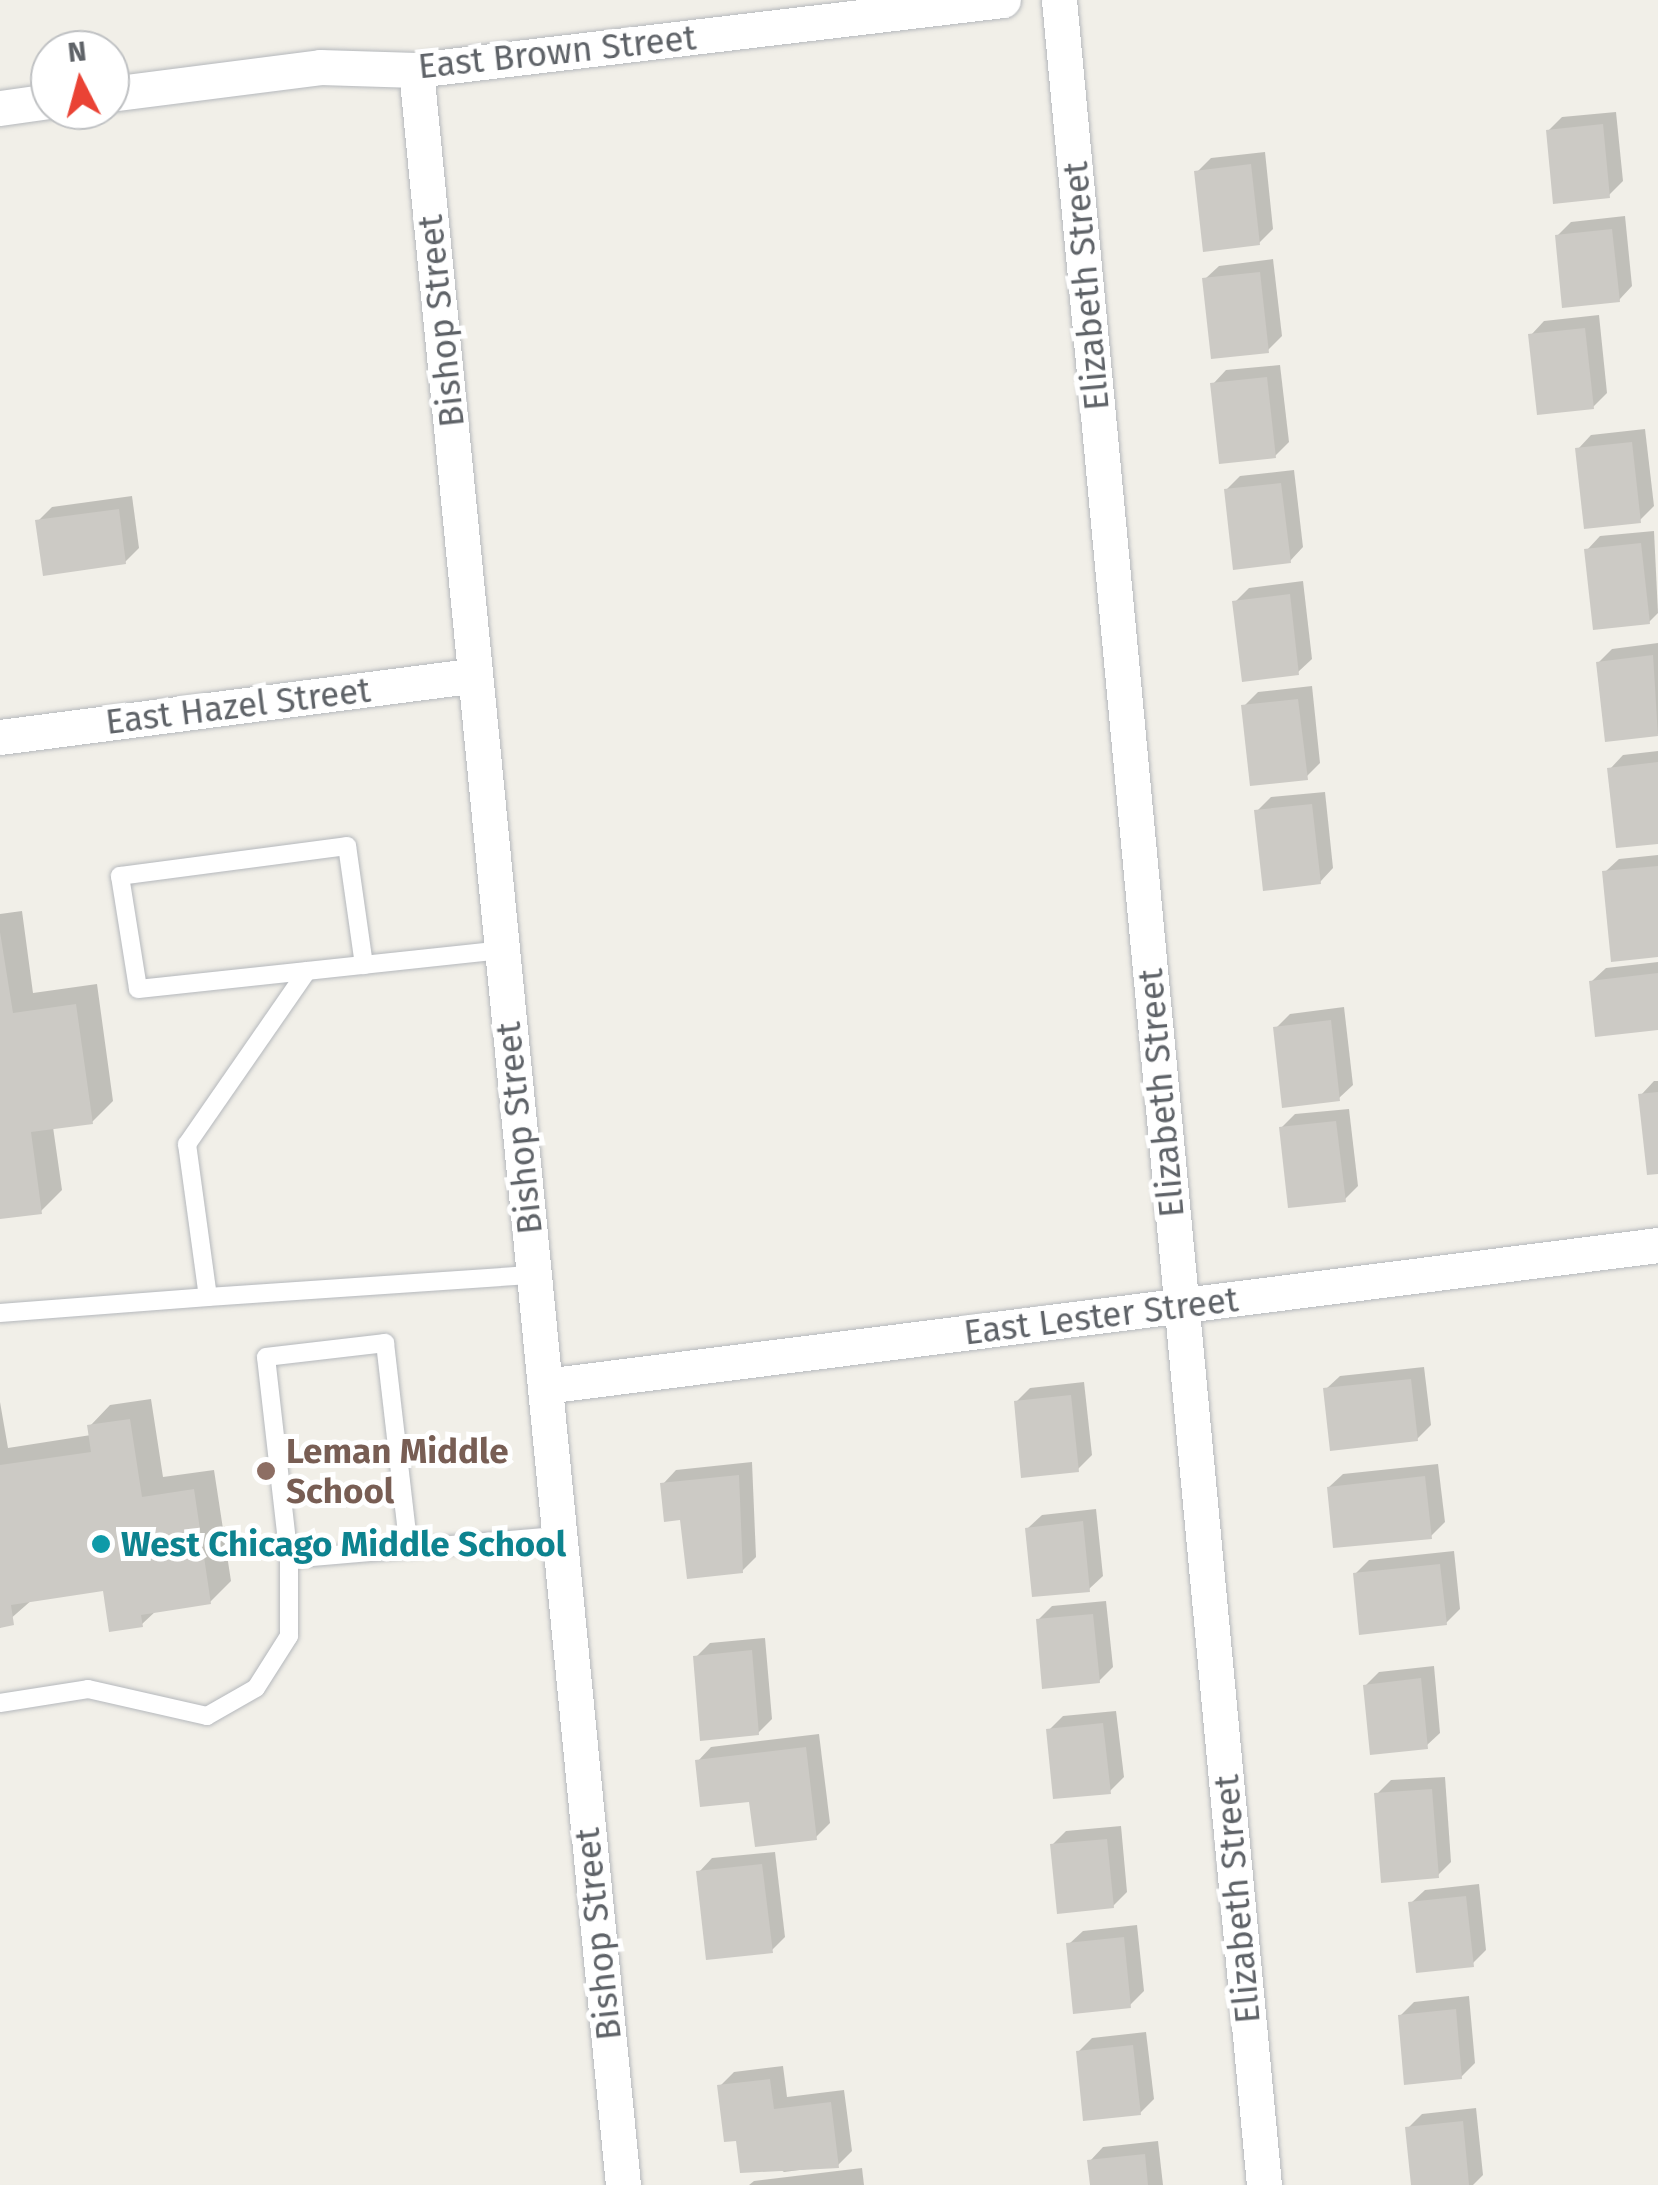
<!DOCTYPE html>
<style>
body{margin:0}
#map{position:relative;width:1658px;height:2185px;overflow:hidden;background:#f1efe8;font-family:"Fira Sans",sans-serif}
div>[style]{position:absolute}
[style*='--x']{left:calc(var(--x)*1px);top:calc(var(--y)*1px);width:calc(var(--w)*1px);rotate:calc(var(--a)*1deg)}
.shadow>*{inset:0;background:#0003}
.building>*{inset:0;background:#cccac5}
.roads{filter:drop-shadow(0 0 2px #b5b8bc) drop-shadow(0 0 2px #b5b8bc)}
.lane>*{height:18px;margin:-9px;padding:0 9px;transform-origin:9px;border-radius:9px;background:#fff}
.street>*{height:35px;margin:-17.5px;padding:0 17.5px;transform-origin:17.5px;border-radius:17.5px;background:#fff}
.dots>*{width:28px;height:28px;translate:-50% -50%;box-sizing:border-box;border:5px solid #fff;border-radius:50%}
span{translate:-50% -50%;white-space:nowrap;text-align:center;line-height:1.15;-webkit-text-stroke:10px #fff;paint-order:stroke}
.street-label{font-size:35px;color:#5f6368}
.education-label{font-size:35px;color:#785e54;font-weight:700}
.left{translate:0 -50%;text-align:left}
.culture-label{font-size:35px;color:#0d838f;font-weight:700}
.north{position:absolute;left:30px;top:30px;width:100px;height:100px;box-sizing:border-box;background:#fff;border:2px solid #bfc1c3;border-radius:50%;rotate:354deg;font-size:28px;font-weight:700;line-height:40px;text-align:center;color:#5f6368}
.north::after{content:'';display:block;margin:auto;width:35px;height:45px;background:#ea4335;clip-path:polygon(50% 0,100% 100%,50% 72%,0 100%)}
</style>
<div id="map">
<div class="shadow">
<i style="clip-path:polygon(1616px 112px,1623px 181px,1609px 195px,1548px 131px,1562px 117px)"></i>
<i style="clip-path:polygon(1265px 152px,1273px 229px,1259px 243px,1197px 172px,1211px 158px)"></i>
<i style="clip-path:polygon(1625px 216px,1632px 286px,1619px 300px,1557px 236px,1571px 222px)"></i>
<i style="clip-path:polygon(1273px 259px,1282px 336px,1268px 350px,1205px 279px,1219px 266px)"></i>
<i style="clip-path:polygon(1599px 315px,1607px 393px,1593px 407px,1531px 335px,1544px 321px)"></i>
<i style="clip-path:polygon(1280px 365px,1289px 442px,1275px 456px,1213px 384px,1226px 370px)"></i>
<i style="clip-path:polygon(1645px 429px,1654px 506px,1640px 520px,1578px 449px,1591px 435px)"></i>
<i style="clip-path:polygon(1294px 470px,1303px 547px,1290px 561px,1226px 490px,1240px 476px)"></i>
<i style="clip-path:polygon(132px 496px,139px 548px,125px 562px,38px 521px,52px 507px)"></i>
<i style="clip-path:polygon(1654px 531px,1658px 613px,1649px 622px,1587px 550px,1600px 536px)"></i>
<i style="clip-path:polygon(1303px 581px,1312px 659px,1298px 672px,1235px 602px,1249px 588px)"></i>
<i style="clip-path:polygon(1658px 643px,1658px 734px,1607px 739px,1598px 663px,1612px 649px)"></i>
<i style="clip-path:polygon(1312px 686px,1320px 763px,1306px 777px,1244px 706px,1258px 692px)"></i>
<i style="clip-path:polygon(1658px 751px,1658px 841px,1610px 769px,1623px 755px)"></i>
<i style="clip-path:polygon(1325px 792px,1333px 868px,1320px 882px,1257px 811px,1271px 797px)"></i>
<i style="clip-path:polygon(1658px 855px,1658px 954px,1605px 872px,1619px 859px)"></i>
<i style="clip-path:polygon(22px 911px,33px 993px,97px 984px,113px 1101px,92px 1122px,53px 1127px,62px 1190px,41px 1211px,0 1217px,0 914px)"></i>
<i style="clip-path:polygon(1658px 962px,1658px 1028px,1592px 981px,1606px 968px)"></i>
<i style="clip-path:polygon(1344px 1007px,1353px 1085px,1339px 1098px,1276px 1028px,1290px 1014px)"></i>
<i style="clip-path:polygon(1654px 1081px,1658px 1081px,1658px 1171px,1641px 1095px)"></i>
<i style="clip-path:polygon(1349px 1109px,1358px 1186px,1344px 1200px,1281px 1128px,1295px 1114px)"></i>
<i style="clip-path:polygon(1424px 1367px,1431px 1425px,1417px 1439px,1326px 1389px,1340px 1376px)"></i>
<i style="clip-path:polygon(1084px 1382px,1092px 1455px,1078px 1469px,1016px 1402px,1030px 1388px)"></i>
<i style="clip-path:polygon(151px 1399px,163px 1477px,214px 1470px,231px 1581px,210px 1602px,157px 1610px,141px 1625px,105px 1589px,33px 1599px,0 1628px,0 1402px,8px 1448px,91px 1435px,90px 1426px,110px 1405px)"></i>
<i style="clip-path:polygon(752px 1462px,756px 1557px,742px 1571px,683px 1517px,663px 1484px,676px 1470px)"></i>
<i style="clip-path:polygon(1438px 1464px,1445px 1522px,1431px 1536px,1329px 1487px,1343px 1474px)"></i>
<i style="clip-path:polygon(1096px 1509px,1103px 1576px,1089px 1589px,1028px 1528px,1042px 1515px)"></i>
<i style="clip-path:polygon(1454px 1551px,1460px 1609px,1446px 1623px,1355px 1574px,1369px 1560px)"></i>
<i style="clip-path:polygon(1106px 1601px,1113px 1667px,1099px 1681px,1038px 1620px,1052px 1606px)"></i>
<i style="clip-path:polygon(765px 1638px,772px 1719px,758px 1733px,696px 1657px,710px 1643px)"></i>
<i style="clip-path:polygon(1434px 1666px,1440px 1733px,1426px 1746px,1366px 1685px,1379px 1672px)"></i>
<i style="clip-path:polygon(1116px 1711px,1124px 1777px,1110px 1791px,1049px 1730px,1063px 1716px)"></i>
<i style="clip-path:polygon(819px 1734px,830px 1823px,816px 1837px,698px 1761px,711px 1747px)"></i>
<i style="clip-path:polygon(1445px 1777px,1451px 1862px,1437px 1876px,1377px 1794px,1391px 1780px)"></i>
<i style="clip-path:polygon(1121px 1826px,1127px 1892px,1113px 1906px,1052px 1845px,1066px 1831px)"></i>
<i style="clip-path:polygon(775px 1852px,785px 1937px,772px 1950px,699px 1872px,712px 1858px)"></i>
<i style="clip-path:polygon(1479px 1884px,1486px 1950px,1472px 1964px,1411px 1903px,1425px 1890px)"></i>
<i style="clip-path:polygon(1137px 1925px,1144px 1991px,1130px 2005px,1069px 1944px,1083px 1931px)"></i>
<i style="clip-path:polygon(1469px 1996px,1475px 2063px,1461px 2077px,1400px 2016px,1414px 2002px)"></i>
<i style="clip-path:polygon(1146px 2032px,1154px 2099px,1140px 2113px,1078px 2052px,1092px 2038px)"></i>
<i style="clip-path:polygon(783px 2066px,787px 2097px,844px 2090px,852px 2151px,838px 2165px,784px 2172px,738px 2138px,720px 2086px,734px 2072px)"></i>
<i style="clip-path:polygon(1476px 2108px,1483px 2175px,1473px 2185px,1413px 2185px,1408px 2128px,1422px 2114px)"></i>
<i style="clip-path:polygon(1158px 2141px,1163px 2185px,1092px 2185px,1090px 2161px,1103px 2147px)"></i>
<i style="clip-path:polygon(862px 2168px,864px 2185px,749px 2185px,754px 2181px)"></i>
</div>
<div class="building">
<i style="clip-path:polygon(1603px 124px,1610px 198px,1553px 204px,1546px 130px)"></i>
<i style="clip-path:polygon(1251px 164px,1260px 245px,1203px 252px,1194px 171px)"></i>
<i style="clip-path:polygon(1612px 229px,1620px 302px,1562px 308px,1555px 235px)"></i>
<i style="clip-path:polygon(1260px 272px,1269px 353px,1211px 359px,1202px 278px)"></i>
<i style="clip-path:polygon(1585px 328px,1594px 409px,1537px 415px,1528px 334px)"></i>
<i style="clip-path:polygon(1267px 377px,1276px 458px,1219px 464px,1210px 383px)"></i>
<i style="clip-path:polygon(1632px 442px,1641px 523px,1584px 529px,1575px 448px)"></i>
<i style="clip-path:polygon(1281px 483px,1291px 563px,1233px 570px,1224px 489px)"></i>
<i style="clip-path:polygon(119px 509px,126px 564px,43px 576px,35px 520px)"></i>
<i style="clip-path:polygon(1641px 543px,1650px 624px,1593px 630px,1584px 549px)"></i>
<i style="clip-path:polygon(1290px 594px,1299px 675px,1242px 682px,1232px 601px)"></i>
<i style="clip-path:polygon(1653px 655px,1658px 736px,1605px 742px,1596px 662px)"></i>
<i style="clip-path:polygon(1298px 699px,1308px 780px,1250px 786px,1241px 705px)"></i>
<i style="clip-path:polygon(1658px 762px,1658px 844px,1616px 848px,1607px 768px)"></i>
<i style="clip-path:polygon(1312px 804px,1321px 884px,1263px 891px,1254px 810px)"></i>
<i style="clip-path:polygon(1658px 866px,1658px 957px,1611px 962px,1602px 871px)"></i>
<i style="clip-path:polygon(0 932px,13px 1013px,76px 1004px,93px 1124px,31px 1132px,42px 1214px,0 1219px)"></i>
<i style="clip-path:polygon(1658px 973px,1658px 1030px,1595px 1037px,1589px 981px)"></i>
<i style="clip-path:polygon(1331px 1020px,1340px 1101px,1282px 1108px,1273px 1027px)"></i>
<i style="clip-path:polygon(1658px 1092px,1658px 1174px,1647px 1175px,1638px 1094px)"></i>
<i style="clip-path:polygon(1336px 1121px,1346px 1202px,1288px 1208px,1279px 1127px)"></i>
<i style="clip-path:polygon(1411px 1379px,1418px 1441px,1330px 1451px,1323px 1388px)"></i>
<i style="clip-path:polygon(1071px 1395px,1079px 1472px,1021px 1478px,1014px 1401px)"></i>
<i style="clip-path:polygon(130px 1419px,142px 1497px,194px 1489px,211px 1604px,141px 1615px,143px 1627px,109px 1632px,103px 1591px,11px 1605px,14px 1625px,0 1628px,0 1465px,91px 1452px,87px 1425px)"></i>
<i style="clip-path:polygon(739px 1475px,743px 1573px,687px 1579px,680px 1520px,664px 1522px,660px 1483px)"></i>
<i style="clip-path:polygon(1425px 1476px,1432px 1539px,1333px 1548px,1327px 1487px)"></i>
<i style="clip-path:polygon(1083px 1521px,1090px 1592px,1032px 1597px,1025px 1528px)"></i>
<i style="clip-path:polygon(1440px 1564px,1447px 1625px,1359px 1635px,1353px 1573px)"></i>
<i style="clip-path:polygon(1093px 1614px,1100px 1683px,1042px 1689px,1036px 1619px)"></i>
<i style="clip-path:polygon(752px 1650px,759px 1735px,700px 1741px,693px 1656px)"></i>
<i style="clip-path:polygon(1421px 1678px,1428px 1749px,1370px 1755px,1363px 1685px)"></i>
<i style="clip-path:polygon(1103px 1723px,1111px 1794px,1053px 1799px,1046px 1729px)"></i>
<i style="clip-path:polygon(806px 1747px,817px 1840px,755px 1847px,749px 1802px,700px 1807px,695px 1760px)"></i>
<i style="clip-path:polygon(1432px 1789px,1439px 1878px,1381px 1883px,1374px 1793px)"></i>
<i style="clip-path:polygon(1107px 1839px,1114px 1908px,1057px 1914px,1050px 1844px)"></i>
<i style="clip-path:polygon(762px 1864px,773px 1953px,706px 1960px,696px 1871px)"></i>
<i style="clip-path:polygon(1466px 1896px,1474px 1967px,1416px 1973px,1408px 1902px)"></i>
<i style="clip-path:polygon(1124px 1937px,1131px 2008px,1073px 2014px,1066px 1943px)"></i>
<i style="clip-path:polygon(1456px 2009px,1462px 2079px,1404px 2085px,1398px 2015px)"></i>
<i style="clip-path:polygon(1133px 2045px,1141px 2115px,1083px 2121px,1076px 2051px)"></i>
<i style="clip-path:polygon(770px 2079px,774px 2109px,831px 2102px,839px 2168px,740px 2173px,736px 2141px,724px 2142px,717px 2085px)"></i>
<i style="clip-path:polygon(1463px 2121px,1469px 2185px,1411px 2185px,1405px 2127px)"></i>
<i style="clip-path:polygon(1145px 2154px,1148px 2185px,1090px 2185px,1087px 2160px)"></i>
</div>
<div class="roads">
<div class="lane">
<i style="--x:364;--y:965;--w:120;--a:-98.1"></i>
<i style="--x:347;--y:846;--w:229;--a:172.5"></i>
<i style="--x:120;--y:876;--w:114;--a:80.9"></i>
<i style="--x:138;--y:989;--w:366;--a:-6.1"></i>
<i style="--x:307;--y:971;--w:211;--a:124.7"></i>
<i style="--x:187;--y:1144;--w:154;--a:82.2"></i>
<i style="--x:208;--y:1297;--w:326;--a:-3.9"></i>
<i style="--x:0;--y:1313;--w:209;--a:-4.4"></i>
<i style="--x:289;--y:1559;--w:271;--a:-4.9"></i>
<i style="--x:0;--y:1703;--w:89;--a:-9"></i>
<i style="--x:88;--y:1689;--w:122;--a:12.8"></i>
<i style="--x:207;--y:1716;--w:56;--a:-29.7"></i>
<i style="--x:256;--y:1688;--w:62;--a:-57.6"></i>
<i style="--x:289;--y:1636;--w:77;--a:-90"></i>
<i style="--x:289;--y:1559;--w:203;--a:-96.5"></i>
<i style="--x:266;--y:1357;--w:120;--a:-6.7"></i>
<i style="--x:385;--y:1343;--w:207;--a:83.4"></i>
</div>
<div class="street">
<i style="--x:1059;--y:0;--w:2195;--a:84.64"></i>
<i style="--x:416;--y:70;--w:2125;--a:84.41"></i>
<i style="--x:110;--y:94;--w:212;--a:-7.3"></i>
<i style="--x:320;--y:67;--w:96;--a:1.8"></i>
<i style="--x:416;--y:70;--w:591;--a:-6.8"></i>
<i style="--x:0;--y:108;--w:50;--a:-8"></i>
<i style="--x:0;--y:737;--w:479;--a:-7.4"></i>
<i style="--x:545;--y:1386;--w:1122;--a:-7.22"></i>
</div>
</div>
<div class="dots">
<i style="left:266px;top:1471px;background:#8d6e63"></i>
<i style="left:101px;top:1544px;background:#0f9aa8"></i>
</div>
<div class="street-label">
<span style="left:557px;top:52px;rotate:-6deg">East Brown Street</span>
<span style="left:1086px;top:286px;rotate:-95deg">Elizabeth Street</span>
<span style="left:441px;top:321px;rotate:-96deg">Bishop Street</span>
<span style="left:238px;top:706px;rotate:-7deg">East Hazel Street</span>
<span style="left:1161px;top:1093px;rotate:-95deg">Elizabeth Street</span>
<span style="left:519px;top:1128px;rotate:-96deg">Bishop Street</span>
<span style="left:1101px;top:1316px;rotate:-7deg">East Lester Street</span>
<span style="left:1237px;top:1899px;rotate:-95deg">Elizabeth Street</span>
<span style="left:598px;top:1934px;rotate:-96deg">Bishop Street</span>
</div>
<div class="education-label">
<span class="left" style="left:286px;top:1471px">Leman Middle<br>School</span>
</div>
<div class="culture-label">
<span class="left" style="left:121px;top:1544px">West Chicago Middle School</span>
</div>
<div class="north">N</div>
</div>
